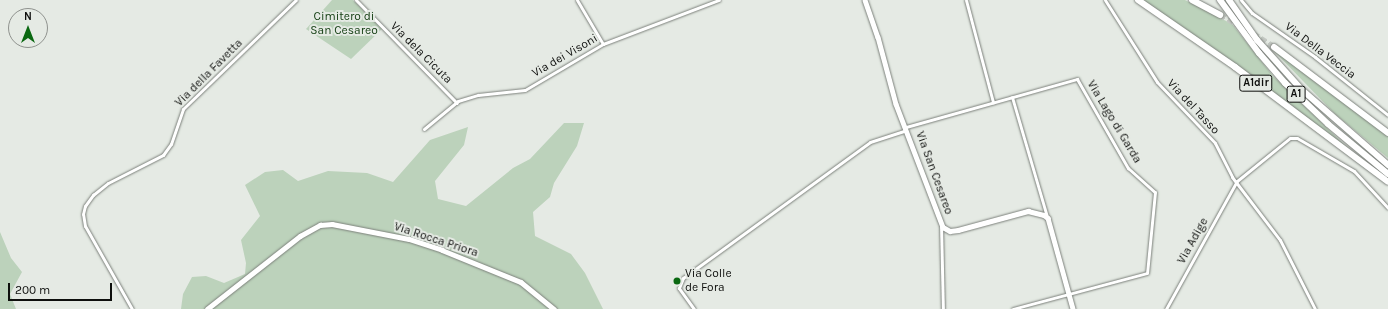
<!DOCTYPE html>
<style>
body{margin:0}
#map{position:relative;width:1388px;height:309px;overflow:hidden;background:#e5eae4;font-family:Karla,sans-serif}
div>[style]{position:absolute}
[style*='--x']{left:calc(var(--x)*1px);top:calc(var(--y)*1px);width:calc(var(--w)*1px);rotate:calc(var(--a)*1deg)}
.green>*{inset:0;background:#bcd2bb}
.highway-tunnel>*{height:6px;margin-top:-3px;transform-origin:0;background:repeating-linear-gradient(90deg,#c5c9c4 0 6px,transparent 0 9px)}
.roads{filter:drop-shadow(0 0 1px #7c817b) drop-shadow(0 0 1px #7c817b)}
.street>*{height:3px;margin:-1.5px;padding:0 1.5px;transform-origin:1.5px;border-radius:1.5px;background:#fff}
.secondary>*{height:4.5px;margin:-2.25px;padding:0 2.25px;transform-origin:2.25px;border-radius:2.25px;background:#fff}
.highway>*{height:6px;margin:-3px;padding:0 3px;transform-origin:3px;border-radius:3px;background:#fff}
.dots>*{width:11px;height:11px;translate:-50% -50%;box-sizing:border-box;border:2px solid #e5eae4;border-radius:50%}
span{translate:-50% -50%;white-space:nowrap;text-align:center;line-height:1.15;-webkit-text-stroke:4px #e5eae4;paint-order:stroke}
.shield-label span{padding:1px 3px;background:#e5eae4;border:1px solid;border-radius:3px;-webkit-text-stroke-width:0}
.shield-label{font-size:11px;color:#0e0f0d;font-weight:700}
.park-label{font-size:12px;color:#164015}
.street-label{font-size:12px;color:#0e0f0d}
.poi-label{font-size:12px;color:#0e0f0d}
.left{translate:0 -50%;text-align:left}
.north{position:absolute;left:8px;top:8px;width:40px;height:40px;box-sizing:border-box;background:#e5eae4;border:1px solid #8f928e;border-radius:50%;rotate:0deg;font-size:11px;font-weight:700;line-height:16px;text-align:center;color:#0e0f0d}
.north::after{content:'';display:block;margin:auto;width:14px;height:18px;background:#0a6811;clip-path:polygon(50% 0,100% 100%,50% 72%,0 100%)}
.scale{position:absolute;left:8px;top:283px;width:104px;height:18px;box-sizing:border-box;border:2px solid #0e0f0d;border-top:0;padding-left:5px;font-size:12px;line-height:14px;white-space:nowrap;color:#0e0f0d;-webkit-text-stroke:3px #e5eae4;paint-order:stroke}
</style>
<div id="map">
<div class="green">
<i style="clip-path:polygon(332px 0,353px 0,382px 29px,351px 59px,306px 29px)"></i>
<i style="clip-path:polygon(1143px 0,1185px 0,1232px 24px,1273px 76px,1351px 151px)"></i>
<i style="clip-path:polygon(1270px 47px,1388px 136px,1388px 158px,1335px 114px)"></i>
<i style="clip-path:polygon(564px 123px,584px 123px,577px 146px,554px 183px,550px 197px,533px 212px,535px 236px,571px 254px,585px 273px,603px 309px,181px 309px,183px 294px,192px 277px,206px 276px,224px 283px,245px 274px,246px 263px,241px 240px,260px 216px,245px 185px,265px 172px,283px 170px,298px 181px,328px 171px,367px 173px,393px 182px,430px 140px,468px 127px,464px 145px,435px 181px,438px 199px,466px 206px,513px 168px,530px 159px)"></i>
<i style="clip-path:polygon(0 232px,11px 258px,22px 272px,10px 294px,16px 309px,0 309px)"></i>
</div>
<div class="highway-tunnel">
<i style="--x:1220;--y:15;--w:21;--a:29"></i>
<i style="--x:1253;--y:34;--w:25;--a:32"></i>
</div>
<div class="roads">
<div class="street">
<i style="--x:356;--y:0;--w:144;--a:45.6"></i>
<i style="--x:577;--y:0;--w:51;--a:59.4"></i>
<i style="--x:966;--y:0;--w:106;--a:75.2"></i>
<i style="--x:1105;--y:0;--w:97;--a:57.6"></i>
<i style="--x:1157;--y:82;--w:84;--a:46.4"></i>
<i style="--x:1215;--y:143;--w:38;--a:63"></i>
<i style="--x:1232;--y:177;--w:79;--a:52.7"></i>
<i style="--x:1280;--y:240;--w:77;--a:63.1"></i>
<i style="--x:1241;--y:0;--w:17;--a:50"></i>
<i style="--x:1252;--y:13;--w:77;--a:34.9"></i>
<i style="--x:1315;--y:57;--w:93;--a:38.5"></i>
<i style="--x:1012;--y:97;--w:125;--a:73.7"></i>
<i style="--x:906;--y:127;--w:178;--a:-15.7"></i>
<i style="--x:1077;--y:79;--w:103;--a:60.2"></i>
<i style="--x:1128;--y:168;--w:36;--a:42"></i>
<i style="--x:1155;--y:192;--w:81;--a:95.6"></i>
<i style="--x:1147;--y:273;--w:139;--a:165"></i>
<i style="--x:424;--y:129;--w:44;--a:-39.5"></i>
<i style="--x:458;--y:101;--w:21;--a:-17"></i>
<i style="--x:478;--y:95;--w:47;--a:-6.1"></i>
<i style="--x:525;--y:90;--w:91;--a:-30.5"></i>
<i style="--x:603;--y:44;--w:124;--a:-20.8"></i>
<i style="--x:941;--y:224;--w:85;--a:88.7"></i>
<i style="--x:132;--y:309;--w:95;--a:-119.5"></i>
<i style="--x:85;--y:226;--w:12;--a:-99"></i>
<i style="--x:83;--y:214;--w:8;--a:-76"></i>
<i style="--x:85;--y:206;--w:14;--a:-54"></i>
<i style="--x:93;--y:195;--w:19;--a:-39"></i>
<i style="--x:108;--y:183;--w:62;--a:-27"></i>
<i style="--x:163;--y:155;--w:14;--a:-54"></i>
<i style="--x:171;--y:144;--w:37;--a:-71"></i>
<i style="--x:183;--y:109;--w:157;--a:-44"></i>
<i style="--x:694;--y:309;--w:26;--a:-126"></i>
<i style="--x:679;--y:288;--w:11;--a:-68"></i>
<i style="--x:683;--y:278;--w:231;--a:-36"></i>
<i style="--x:870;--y:142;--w:38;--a:-18"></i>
<i style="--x:1166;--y:309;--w:146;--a:-61"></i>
<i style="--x:1237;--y:181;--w:68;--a:-39.1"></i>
<i style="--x:1290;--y:138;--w:7;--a:0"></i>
<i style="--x:1297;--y:138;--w:66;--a:30.1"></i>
<i style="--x:1354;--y:171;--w:50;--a:47.4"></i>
</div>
<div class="secondary">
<i style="--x:865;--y:0;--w:39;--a:71"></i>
<i style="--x:878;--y:37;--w:69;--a:75"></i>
<i style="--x:896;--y:104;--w:132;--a:69.1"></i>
<i style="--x:943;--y:227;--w:8;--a:30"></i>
<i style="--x:950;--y:231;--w:8;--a:-7"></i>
<i style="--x:958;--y:230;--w:73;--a:-15.2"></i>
<i style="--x:1028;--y:211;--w:16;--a:14"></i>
<i style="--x:1044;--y:215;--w:5;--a:37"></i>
<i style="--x:1048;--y:218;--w:94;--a:74.6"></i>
<i style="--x:207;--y:309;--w:118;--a:-38.1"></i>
<i style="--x:300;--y:236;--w:23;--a:-29"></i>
<i style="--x:320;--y:225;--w:12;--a:-5"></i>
<i style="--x:332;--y:224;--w:78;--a:11"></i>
<i style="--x:409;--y:239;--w:35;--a:18"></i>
<i style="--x:442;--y:250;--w:85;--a:22.1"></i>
<i style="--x:521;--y:282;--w:43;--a:39.3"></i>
</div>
<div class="highway">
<i style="--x:1138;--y:0;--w:118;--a:34.6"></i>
<i style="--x:1235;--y:67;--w:191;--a:36.9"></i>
<i style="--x:1192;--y:0;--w:32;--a:28"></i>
<i style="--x:1220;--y:0;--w:66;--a:53.7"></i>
<i style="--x:1259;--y:53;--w:40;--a:49"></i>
<i style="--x:1285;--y:83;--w:59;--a:43.6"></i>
<i style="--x:1328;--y:124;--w:78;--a:39.8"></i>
<i style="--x:1229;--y:0;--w:49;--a:55"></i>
<i style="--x:1257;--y:40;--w:66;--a:48.1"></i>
<i style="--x:1301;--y:89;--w:116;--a:41.1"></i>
<i style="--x:1274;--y:47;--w:143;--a:37"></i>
</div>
</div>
<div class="dots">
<i style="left:677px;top:281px;background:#0a6811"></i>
</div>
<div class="shield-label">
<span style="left:1256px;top:83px">A1dir</span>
<span style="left:1296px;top:94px">A1</span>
</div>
<div class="park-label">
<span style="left:344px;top:24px">Cimitero di<br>San Cesareo</span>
</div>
<div class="street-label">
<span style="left:1320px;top:51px;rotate:37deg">Via Della Veccia</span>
<span style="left:421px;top:53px;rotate:45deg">Via dela Cicuta</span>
<span style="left:565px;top:56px;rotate:-30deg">Via dei Visoni</span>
<span style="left:209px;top:73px;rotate:-45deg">Via della Favetta</span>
<span style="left:1193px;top:107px;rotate:47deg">Via del Tasso</span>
<span style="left:1114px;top:122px;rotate:59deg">Via Lago di Garda</span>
<span style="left:934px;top:173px;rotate:70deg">Via San Cesareo</span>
<span style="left:436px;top:240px;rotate:18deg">Via Rocca Priora</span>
<span style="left:1193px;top:241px;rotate:-61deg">Via Adige</span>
</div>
<div class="poi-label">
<span class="left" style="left:685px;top:281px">Via Colle<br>de Fora</span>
</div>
<div class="north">N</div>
<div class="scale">200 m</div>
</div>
